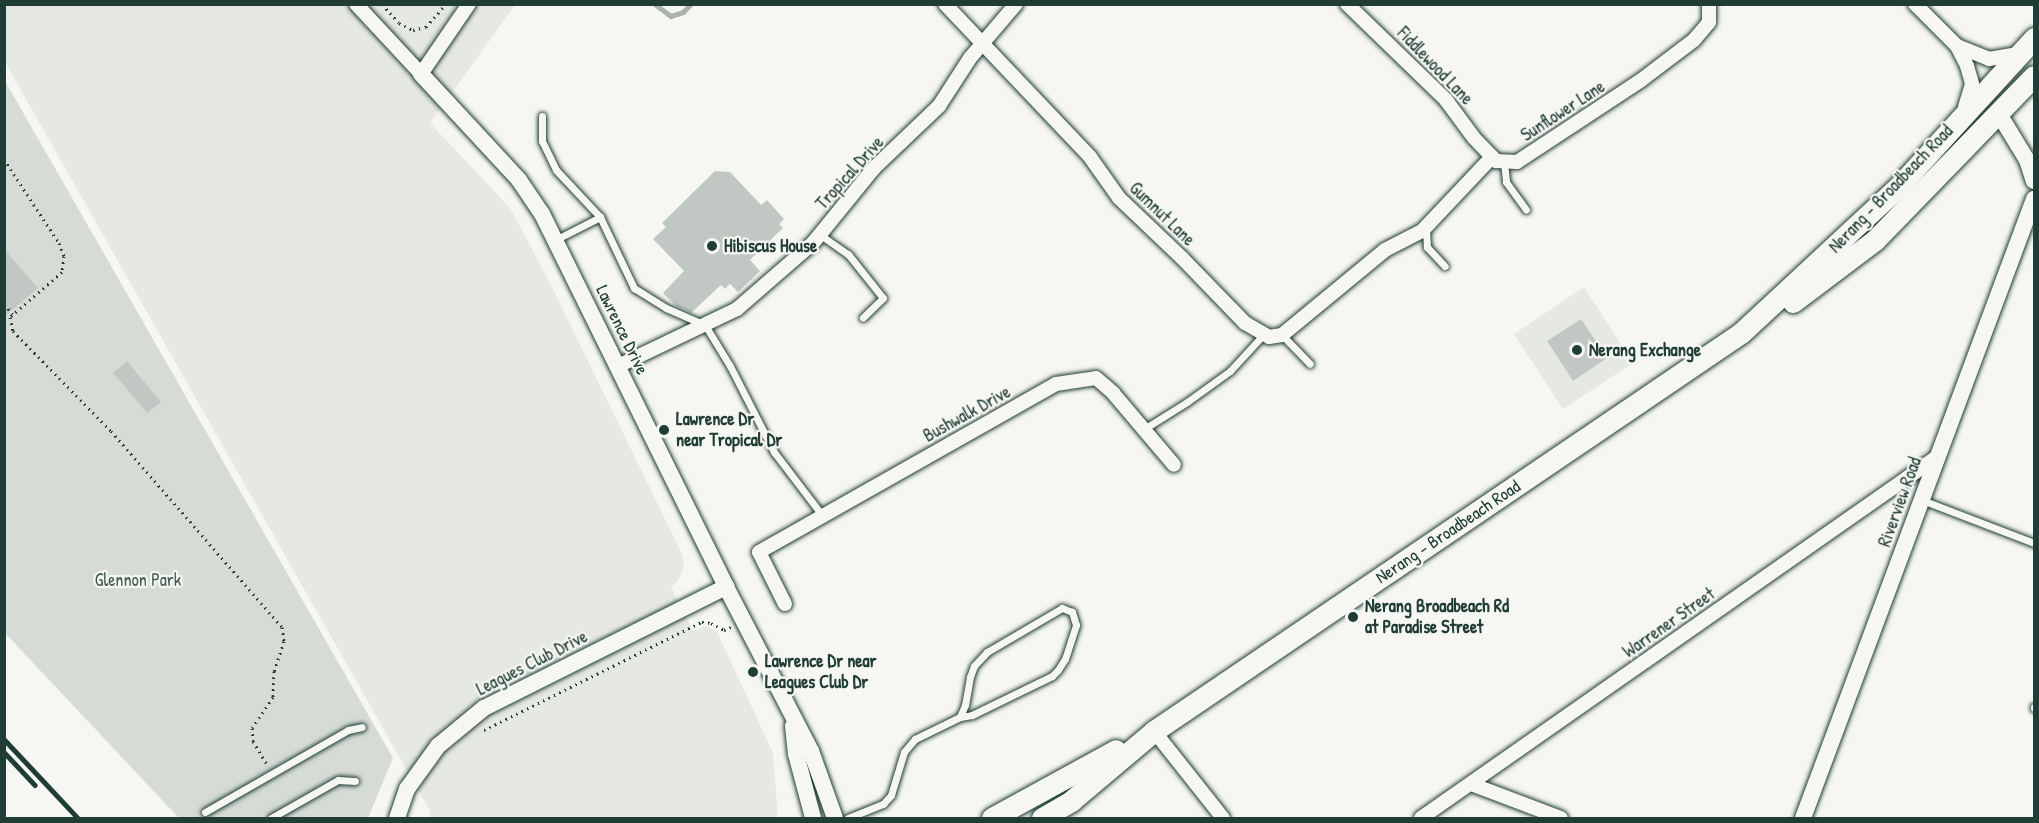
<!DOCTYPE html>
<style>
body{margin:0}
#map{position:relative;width:2039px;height:823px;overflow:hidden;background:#f6f6f2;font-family:"Patrick Hand",sans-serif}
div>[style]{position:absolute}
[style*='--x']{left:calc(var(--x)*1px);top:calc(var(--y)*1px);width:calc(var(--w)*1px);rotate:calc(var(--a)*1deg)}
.built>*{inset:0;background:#e6e8e4}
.green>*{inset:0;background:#d6dbd6}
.stream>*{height:4.5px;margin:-2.25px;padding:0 2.25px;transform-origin:2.25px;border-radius:2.25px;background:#aab3ae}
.building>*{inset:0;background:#c1c8c3}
.path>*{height:3px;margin-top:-1.5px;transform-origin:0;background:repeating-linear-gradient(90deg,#1f3d34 0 1.5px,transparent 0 6px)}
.roads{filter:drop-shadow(0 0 2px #1f3d34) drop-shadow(0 0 2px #1f3d34)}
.service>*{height:7px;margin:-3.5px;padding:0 3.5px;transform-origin:3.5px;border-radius:3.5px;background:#f6f6f2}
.minor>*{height:14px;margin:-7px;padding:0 7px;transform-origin:7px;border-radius:7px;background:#f6f6f2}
.tertiary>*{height:16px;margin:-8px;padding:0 8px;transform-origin:8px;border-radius:8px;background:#f6f6f2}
.primary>*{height:21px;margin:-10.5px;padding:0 10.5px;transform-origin:10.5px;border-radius:10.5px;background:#f6f6f2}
.rail>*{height:4.5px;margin:-2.25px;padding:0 2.25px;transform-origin:2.25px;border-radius:2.25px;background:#1f3d34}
.dots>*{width:16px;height:16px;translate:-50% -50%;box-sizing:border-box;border:3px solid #f6f6f2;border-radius:50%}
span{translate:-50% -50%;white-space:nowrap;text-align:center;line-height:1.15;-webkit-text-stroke:4.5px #f6f6f2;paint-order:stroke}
.street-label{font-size:18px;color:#1f3d34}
.poi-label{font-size:18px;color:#1f3d34;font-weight:700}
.left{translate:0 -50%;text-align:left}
.park-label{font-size:18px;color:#445d54}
.frame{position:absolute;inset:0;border:6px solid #1f3d34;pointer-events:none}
</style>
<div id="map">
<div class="built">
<i style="clip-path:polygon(4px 5px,515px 5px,430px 123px,510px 208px,549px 281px,682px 554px,684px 565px,680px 577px,671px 588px,693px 631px,706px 626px,716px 630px,773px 753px,778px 818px,429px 818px,430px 811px,5px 62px)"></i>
<i style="clip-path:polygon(1584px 287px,1633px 363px,1563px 409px,1514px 334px)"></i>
</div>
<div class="green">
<i style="clip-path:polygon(5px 81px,393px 758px,368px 818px,179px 818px,5px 633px)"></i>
</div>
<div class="stream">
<i style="--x:655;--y:4;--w:20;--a:37"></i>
<i style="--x:671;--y:16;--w:13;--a:-18"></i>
<i style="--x:683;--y:12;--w:11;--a:-45"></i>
</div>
<div class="building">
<i style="clip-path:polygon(715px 171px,730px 172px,761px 205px,767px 200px,784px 219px,779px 224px,783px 228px,750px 260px,760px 271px,738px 292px,730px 284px,725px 289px,721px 285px,691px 313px,676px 306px,663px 293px,684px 271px,653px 239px,666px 227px,662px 223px)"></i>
<i style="clip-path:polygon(4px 249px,38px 288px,4px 317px)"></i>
<i style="clip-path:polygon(1581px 319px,1607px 358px,1573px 381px,1547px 341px)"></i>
<i style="clip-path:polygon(127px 361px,161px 402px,147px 413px,113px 373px)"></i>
</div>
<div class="path">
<i style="--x:382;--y:4;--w:25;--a:48"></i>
<i style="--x:399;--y:23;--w:16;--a:27"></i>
<i style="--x:413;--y:30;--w:13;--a:-13"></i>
<i style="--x:426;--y:27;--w:30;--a:-49"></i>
<i style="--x:4;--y:159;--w:100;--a:56.8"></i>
<i style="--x:59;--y:243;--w:14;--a:69"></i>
<i style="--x:64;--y:256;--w:16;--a:97"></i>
<i style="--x:62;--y:272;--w:69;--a:139.1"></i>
<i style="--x:10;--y:317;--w:14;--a:78"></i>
<i style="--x:13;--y:331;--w:140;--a:45.6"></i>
<i style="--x:111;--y:431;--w:260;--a:48.9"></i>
<i style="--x:282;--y:627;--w:14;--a:82"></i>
<i style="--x:284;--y:641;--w:32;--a:108"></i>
<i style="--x:274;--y:671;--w:26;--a:92"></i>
<i style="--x:273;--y:697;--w:37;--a:124"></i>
<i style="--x:252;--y:728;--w:13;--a:86"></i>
<i style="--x:253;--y:741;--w:29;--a:59"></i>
<i style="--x:4;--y:304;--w:13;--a:48"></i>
<i style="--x:484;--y:730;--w:243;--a:-26.4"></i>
<i style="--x:702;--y:622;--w:9;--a:6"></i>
<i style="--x:711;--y:623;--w:15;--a:28"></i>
<i style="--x:724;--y:630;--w:8;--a:-23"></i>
</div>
<div class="roads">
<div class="service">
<i style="--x:542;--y:116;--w:25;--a:90"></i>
<i style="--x:542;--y:141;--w:32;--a:64"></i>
<i style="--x:556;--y:170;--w:64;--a:46.9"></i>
<i style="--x:600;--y:217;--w:79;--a:64.4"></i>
<i style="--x:634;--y:288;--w:38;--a:32"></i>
<i style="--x:666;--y:308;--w:43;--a:23.6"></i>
<i style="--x:705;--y:325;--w:48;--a:58.6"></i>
<i style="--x:730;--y:366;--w:97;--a:62.9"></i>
<i style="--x:774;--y:452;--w:79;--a:52.7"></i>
<i style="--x:1504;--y:162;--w:20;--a:84"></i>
<i style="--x:1506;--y:182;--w:34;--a:54"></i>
<i style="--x:1426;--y:229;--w:18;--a:87"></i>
<i style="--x:1427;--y:247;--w:26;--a:47"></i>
<i style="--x:819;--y:234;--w:35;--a:35"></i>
<i style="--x:848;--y:254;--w:56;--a:51.5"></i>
<i style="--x:883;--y:298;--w:28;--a:136"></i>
<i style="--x:555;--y:240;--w:51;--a:-27.1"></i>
<i style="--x:1282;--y:335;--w:40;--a:46"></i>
<i style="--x:1144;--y:429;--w:51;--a:-32.1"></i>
<i style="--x:1187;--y:402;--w:53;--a:-35.8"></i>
<i style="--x:1230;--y:371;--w:50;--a:-47.4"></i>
<i style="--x:1922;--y:500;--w:120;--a:21"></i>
<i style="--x:2034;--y:708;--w:1;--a:-90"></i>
<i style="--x:205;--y:812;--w:165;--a:-29.8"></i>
<i style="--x:348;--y:730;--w:14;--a:-12"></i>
<i style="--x:271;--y:818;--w:77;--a:-29.6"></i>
<i style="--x:338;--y:780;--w:17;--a:3"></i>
<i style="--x:848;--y:818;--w:38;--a:-22"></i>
<i style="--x:883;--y:804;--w:12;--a:-48"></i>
<i style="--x:891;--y:795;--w:45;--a:-73.2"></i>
<i style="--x:904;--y:752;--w:17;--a:-50"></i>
<i style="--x:915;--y:739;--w:50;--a:-26.1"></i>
<i style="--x:960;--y:717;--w:12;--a:-9"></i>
<i style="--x:972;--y:715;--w:89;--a:-26"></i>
<i style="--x:1052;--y:676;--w:8;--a:-45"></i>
<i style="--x:1058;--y:670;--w:13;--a:-58"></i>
<i style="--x:1065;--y:659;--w:36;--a:-72"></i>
<i style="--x:1076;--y:625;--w:14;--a:-107"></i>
<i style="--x:1072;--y:612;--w:11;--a:-158"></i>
<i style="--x:1062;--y:608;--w:87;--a:149.6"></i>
<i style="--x:987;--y:652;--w:19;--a:133"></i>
<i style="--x:974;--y:666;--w:12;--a:110"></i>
<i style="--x:970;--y:677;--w:28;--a:100"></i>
<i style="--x:965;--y:705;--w:13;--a:113"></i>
</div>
<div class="minor">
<i style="--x:356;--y:4;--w:96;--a:47.1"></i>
<i style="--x:421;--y:74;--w:85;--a:-55.6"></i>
<i style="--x:945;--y:4;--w:211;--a:46.5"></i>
<i style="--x:1090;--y:157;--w:50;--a:54.7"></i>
<i style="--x:1119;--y:198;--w:87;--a:43.6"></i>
<i style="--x:1182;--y:258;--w:91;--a:45.9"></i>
<i style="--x:1245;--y:323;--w:28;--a:30"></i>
<i style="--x:1269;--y:337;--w:13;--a:-9"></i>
<i style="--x:1282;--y:335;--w:134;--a:-39.5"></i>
<i style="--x:1385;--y:250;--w:42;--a:-27.2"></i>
<i style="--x:1422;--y:231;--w:102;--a:-46.6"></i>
<i style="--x:1347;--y:4;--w:138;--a:44.1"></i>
<i style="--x:1446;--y:100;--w:47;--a:53.6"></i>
<i style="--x:1474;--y:138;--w:32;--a:46"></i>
<i style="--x:1496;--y:161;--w:21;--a:3"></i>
<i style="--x:1517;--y:162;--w:147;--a:-33.4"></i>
<i style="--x:1640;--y:81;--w:68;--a:-37.2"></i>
<i style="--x:1694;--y:40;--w:23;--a:-50"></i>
<i style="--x:1709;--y:22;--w:18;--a:-90"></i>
<i style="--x:1915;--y:4;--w:59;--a:45"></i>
<i style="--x:1957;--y:46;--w:22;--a:63"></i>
<i style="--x:1967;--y:66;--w:19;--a:74"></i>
<i style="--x:1972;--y:84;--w:24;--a:107"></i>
<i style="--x:1957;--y:46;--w:35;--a:22"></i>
<i style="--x:1989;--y:59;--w:28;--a:-10"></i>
<i style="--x:618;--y:366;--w:132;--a:-25.6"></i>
<i style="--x:737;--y:309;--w:101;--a:-41"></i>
<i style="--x:813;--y:243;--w:97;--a:-50.9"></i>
<i style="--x:874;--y:168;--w:90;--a:-43.6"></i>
<i style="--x:939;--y:106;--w:57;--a:-57.1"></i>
<i style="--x:970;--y:58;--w:71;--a:-49.6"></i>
<i style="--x:785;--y:604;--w:58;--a:-116.6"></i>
<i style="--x:759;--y:552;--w:341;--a:-29.5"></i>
<i style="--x:1056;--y:384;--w:40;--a:-8.5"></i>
<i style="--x:1096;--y:378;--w:23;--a:41"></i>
<i style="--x:1113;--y:393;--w:94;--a:49.7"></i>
<i style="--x:1154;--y:731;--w:111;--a:51.6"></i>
<i style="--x:1471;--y:784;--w:96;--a:20.7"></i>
<i style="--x:1421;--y:818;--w:630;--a:-34.98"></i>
</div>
<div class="tertiary">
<i style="--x:421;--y:74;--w:144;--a:47.2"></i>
<i style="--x:519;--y:180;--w:41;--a:55.9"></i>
<i style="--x:542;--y:214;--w:416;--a:63.7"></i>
<i style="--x:726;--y:587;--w:185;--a:62.6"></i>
<i style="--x:811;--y:751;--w:71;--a:70.3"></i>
<i style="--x:1999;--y:114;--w:54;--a:58.7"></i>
<i style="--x:2027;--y:160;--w:22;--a:72"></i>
<i style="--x:793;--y:726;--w:28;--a:84"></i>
<i style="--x:796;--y:754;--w:66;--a:75.1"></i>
<i style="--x:397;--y:818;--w:31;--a:-71"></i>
<i style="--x:407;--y:789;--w:53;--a:-54.2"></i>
<i style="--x:438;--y:746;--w:60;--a:-39.6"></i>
<i style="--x:484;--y:708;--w:271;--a:-26.6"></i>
<i style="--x:1803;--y:818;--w:661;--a:-69.54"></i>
</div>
<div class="primary">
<i style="--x:1793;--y:302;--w:103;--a:-37.1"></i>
<i style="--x:1875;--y:240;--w:228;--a:-45.9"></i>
<i style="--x:992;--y:818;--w:141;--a:-28.7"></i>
<i style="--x:1042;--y:818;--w:34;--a:-30"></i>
<i style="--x:1071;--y:801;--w:109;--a:-40.1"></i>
<i style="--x:1154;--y:731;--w:709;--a:-34.14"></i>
<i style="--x:1741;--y:333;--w:217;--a:-42.9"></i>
<i style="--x:1900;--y:185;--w:199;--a:-47.6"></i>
</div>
</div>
<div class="rail">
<i style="--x:4;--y:739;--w:108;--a:46.9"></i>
<i style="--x:4;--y:752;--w:45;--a:46.8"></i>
</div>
<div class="dots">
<i style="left:712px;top:246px;background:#1f3d34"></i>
<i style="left:1577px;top:350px;background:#1f3d34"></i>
<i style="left:664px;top:430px;background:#1f3d34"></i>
<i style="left:1353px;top:617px;background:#1f3d34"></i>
<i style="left:753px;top:672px;background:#1f3d34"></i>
</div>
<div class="street-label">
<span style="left:1435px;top:66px;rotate:46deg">Fiddlewood Lane</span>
<span style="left:1563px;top:111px;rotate:-33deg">Sunflower Lane</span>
<span style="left:850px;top:173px;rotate:-48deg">Tropical Drive</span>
<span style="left:1891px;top:189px;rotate:-46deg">Nerang - Broadbeach Road</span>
<span style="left:1162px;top:214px;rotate:44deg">Gumnut Lane</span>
<span style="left:622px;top:330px;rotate:64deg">Lawrence Drive</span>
<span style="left:967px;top:414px;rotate:-29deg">Bushwalk Drive</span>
<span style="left:1900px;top:502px;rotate:-70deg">Riverview Road</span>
<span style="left:1448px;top:532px;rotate:-34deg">Nerang - Broadbeach Road</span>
<span style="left:1669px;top:623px;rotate:-35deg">Warrener Street</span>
<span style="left:532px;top:663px;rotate:-27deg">Leagues Club Drive</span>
</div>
<div class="poi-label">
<span class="left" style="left:724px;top:246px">Hibiscus House</span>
<span class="left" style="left:1589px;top:350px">Nerang Exchange</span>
<span class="left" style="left:676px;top:430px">Lawrence Dr<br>near Tropical Dr</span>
<span class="left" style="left:1365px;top:617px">Nerang Broadbeach Rd<br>at Paradise Street</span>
<span class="left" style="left:765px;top:672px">Lawrence Dr near<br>Leagues Club Dr</span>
</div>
<div class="park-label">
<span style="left:138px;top:580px">Glennon Park</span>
</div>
<div class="frame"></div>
</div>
